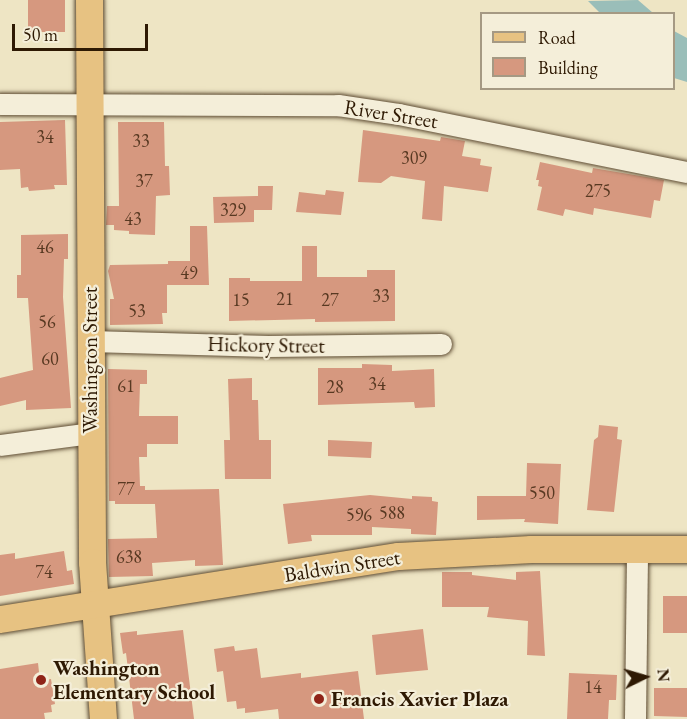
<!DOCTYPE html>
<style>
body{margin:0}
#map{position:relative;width:687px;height:719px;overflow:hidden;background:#eee5c4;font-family:"EB Garamond",serif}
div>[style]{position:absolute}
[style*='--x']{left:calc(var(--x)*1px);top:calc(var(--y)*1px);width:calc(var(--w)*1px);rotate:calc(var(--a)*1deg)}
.water>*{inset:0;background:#9abeb9}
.building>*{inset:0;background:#d6987f}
.roads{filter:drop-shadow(0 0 2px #5e4c33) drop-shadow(0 0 2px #5e4c33)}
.minor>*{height:21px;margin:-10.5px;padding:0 10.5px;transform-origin:10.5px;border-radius:10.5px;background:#f4eed9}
.major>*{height:27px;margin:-13.5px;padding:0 13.5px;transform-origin:13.5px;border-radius:13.5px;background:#e7c282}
.dots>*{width:16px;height:16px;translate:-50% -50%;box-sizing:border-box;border:3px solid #f4eed9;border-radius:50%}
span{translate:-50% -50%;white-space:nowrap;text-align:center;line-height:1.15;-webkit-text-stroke:4.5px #f4eed9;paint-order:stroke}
.number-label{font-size:18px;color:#583922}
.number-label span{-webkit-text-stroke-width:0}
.street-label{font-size:21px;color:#2e1903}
.poi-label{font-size:21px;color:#2e1903;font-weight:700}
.left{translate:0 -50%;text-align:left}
.legend{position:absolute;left:480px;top:12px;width:195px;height:78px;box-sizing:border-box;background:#f4eed9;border:2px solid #a59983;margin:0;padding:8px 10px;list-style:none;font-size:18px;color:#2e1903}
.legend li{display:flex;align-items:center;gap:12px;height:30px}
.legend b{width:30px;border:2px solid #a59983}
.north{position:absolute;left:615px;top:647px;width:60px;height:60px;-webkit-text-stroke:4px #f4eed9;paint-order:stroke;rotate:85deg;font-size:16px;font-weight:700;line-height:24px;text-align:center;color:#2e1903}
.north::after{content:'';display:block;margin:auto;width:21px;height:27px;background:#2e1903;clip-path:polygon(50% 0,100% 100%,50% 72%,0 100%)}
.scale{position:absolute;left:12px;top:24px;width:136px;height:27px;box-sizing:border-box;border:3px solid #2e1903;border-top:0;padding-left:8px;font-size:18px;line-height:21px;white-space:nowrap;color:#2e1903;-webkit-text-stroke:4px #f4eed9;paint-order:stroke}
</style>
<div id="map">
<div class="water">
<i style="clip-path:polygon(638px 0,653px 13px,600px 13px,588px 1px)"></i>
<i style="clip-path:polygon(674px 31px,687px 38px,687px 82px,674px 78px)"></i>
</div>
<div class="building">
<i style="clip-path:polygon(28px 0,65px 0,65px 32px,28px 32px)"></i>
<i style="clip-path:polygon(65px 120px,67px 185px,54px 185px,55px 189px,29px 191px,28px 187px,21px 188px,20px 169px,0 170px,0 122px)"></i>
<i style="clip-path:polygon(118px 122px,164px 122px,165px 166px,169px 166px,170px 195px,156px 196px,155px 235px,129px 234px,129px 231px,114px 230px,114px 225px,106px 225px,107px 206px,119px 206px)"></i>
<i style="clip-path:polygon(363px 130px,440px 141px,441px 137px,465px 141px,462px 156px,481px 159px,480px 165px,492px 167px,488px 192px,444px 186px,442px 221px,422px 219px,425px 181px,391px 176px,381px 183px,358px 182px)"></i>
<i style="clip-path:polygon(540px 162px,592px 173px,593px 168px,664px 180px,660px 201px,654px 200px,651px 218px,594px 208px,593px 215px,565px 209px,563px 216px,537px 210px,542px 187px,538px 186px,539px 180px,536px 180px)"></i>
<i style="clip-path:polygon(258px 186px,273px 186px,272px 210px,254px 210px,254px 222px,214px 223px,213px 197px,258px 196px)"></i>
<i style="clip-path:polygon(326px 190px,344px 192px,341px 215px,296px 212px,299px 192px,325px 195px)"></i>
<i style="clip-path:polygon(190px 226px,207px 226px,209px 285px,167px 285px,167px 313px,162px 313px,163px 324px,110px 325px,110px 299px,114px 299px,108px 271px,110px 265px,168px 264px,168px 261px,190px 261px)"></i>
<i style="clip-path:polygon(68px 234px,68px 259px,64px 259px,63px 297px,71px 408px,26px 410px,26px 400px,0 406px,0 378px,33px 370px,28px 298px,17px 298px,17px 275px,21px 275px,21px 235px)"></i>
<i style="clip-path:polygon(302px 246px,317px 246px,317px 277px,367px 277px,367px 270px,395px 270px,395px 321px,315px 322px,315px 319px,229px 321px,229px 278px,250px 278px,250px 281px,302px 281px)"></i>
<i style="clip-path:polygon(362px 364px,392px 365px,392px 371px,434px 369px,435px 407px,415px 408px,414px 402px,318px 405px,318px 368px,362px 368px)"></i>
<i style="clip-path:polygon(108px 369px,147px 370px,147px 384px,140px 384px,139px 416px,178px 416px,178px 444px,147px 444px,147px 457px,139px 457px,140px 486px,145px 486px,145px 490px,219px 489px,223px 565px,195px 566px,195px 560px,152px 563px,153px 576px,109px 577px,108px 539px,157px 538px,155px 504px,115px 504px,115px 501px,109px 501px)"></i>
<i style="clip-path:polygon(252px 378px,252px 400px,258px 400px,259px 440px,271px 440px,271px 479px,225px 479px,224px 440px,230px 440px,228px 379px)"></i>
<i style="clip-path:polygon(599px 425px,618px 427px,617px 439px,622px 440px,614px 512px,587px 510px,594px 440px,598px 437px)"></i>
<i style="clip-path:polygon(328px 440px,372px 442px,371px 458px,328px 456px)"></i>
<i style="clip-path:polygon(527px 463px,561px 464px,558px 524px,524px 522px,525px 519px,477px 520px,477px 496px,526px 496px)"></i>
<i style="clip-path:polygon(370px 495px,412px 499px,412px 496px,432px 497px,432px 501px,438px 502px,436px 535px,411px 534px,411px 529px,372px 527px,372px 535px,311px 535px,312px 541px,288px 544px,283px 504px)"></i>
<i style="clip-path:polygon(64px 551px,67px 571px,72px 570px,74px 584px,0 596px,0 555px,15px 553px,15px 559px)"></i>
<i style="clip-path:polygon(540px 571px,545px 656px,527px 655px,528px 621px,487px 617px,489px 607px,442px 607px,442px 572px,472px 572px,472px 575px,516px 580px,516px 572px)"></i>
<i style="clip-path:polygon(663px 596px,687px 596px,687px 633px,663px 633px)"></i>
<i style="clip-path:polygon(423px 629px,428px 670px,376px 675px,372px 635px)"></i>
<i style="clip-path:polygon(183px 630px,194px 719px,134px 719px,126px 653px,123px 654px,120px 633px,137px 631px,137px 635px)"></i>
<i style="clip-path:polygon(234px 646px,235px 651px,257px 648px,261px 678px,301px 673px,301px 678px,358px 671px,364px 719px,279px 719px,278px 709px,245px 713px,245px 708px,237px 709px,236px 701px,227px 702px,223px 671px,217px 672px,214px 649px)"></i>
<i style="clip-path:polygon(38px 663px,40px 681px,51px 679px,55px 704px,51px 705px,52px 712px,44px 713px,45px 719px,0 719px,0 669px)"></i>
<i style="clip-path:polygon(569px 673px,617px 675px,616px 700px,609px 700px,608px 719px,567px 719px)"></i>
<i style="clip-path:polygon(654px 688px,687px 688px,687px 717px,654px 716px)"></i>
</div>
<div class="roads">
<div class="minor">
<i style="--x:0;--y:104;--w:338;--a:0.2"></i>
<i style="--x:338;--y:105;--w:62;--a:8.4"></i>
<i style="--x:399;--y:114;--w:294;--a:11.4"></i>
<i style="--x:90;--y:341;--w:178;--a:1.6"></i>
<i style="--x:268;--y:346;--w:173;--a:-0.7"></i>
<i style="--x:0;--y:445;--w:92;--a:-7.5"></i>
<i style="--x:635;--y:719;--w:170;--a:-89.3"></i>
</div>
<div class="major">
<i style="--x:89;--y:0;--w:562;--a:89.69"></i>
<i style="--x:92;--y:562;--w:157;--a:86"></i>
<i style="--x:0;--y:619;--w:403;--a:-9"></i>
<i style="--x:398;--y:556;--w:133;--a:-3"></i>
<i style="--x:531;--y:549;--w:156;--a:0"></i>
</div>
</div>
<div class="dots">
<i style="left:41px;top:680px;background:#8f2418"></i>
<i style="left:319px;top:699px;background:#8f2418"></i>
</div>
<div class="number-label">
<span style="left:45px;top:137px">34</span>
<span style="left:141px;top:141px">33</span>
<span style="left:414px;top:158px">309</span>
<span style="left:144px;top:181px">37</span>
<span style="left:598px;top:191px">275</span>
<span style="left:233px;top:210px">329</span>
<span style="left:133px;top:219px">43</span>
<span style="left:45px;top:247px">46</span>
<span style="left:189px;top:273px">49</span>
<span style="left:381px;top:296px">33</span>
<span style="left:285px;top:299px">21</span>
<span style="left:241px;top:300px">15</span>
<span style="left:330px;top:300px">27</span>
<span style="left:137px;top:311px">53</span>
<span style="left:47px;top:322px">56</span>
<span style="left:50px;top:359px">60</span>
<span style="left:377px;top:384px">34</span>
<span style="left:126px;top:386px">61</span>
<span style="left:335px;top:387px">28</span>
<span style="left:126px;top:489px">77</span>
<span style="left:542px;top:493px">550</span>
<span style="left:392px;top:513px">588</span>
<span style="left:359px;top:515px">596</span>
<span style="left:129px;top:557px">638</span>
<span style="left:44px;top:572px">74</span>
<span style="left:593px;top:687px">14</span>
</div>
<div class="street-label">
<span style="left:391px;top:114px;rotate:9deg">River Street</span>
<span style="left:266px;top:345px;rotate:1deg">Hickory Street</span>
<span style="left:90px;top:360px;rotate:-90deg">Washington Street</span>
<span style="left:342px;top:566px;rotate:-9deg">Baldwin Street</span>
</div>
<div class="poi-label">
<span class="left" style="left:53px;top:680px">Washington<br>Elementary School</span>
<span class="left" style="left:331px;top:699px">Francis Xavier Plaza</span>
</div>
<ul class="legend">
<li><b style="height:8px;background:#e7c282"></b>Road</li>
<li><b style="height:16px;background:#d6987f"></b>Building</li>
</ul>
<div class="north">N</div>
<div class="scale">50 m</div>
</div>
